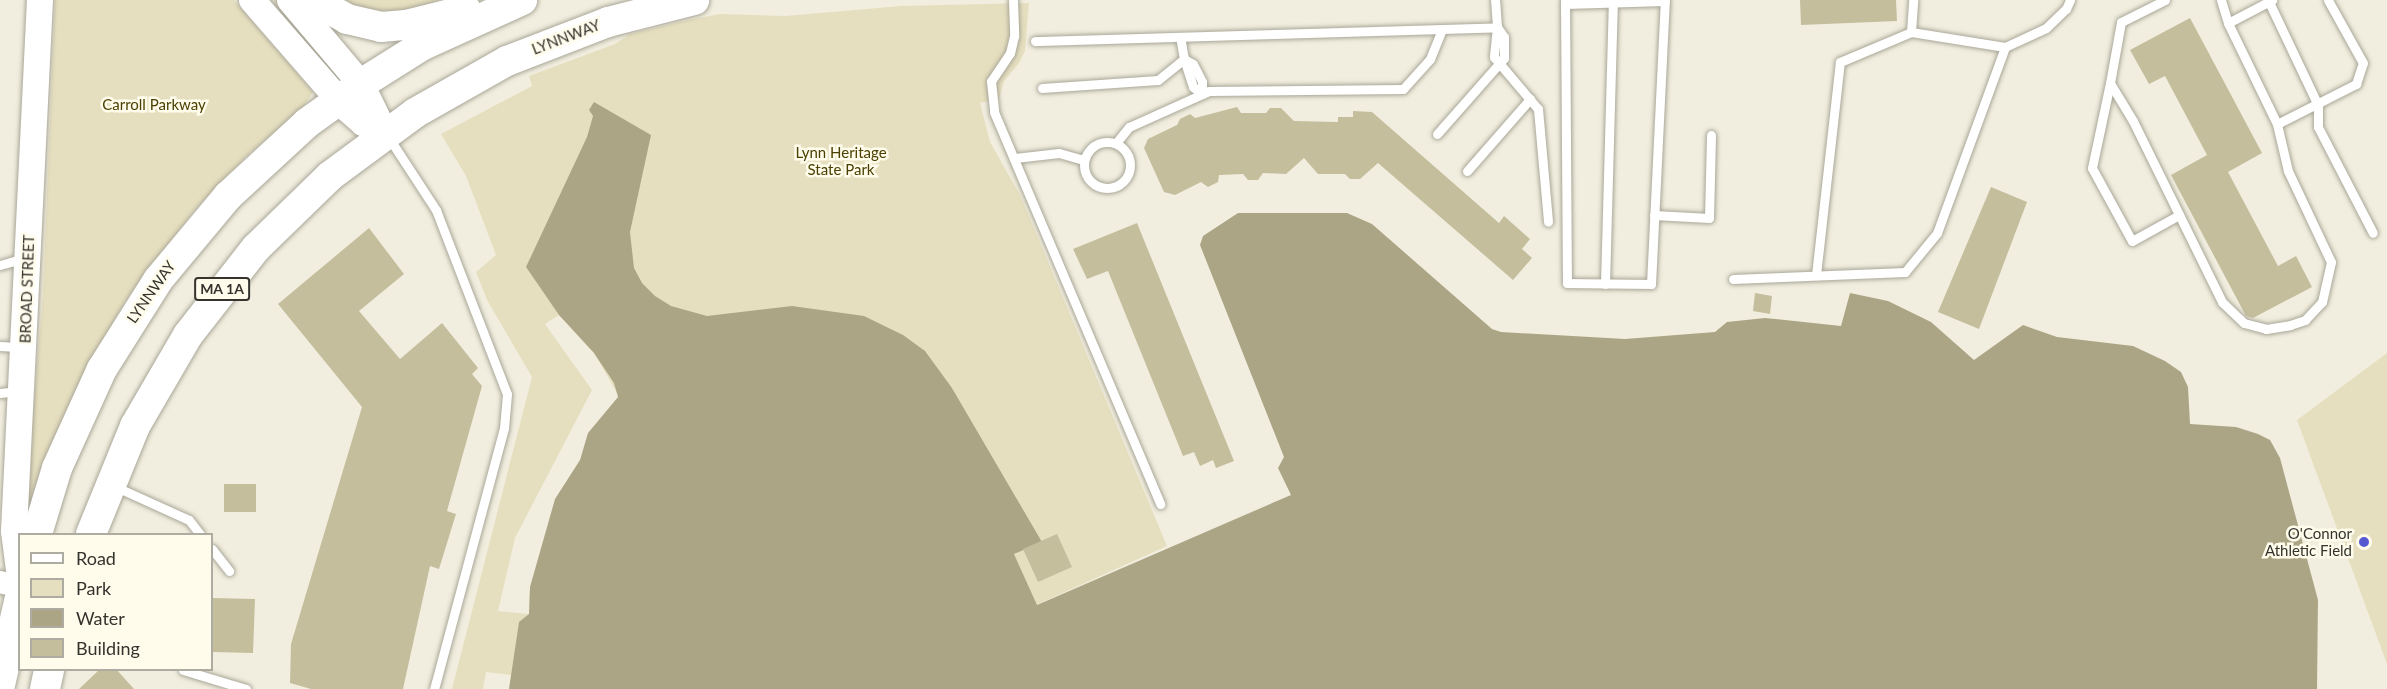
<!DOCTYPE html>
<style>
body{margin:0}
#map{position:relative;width:2387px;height:689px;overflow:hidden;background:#f1eedf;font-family:Lato,sans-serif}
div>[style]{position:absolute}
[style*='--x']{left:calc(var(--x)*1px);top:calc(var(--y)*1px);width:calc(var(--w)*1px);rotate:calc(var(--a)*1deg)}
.green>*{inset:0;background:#e6dfbf}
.water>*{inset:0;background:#aca585}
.building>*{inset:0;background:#c5be9d}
.roads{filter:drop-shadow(0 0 2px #aaa798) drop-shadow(0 0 2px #aaa798)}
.service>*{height:9px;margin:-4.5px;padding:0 4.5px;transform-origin:4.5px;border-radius:4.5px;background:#fff}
.service>.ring{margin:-4.5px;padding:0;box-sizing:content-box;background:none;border:9px solid #fff;border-radius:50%}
.tertiary>*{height:22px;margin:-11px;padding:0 11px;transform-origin:11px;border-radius:11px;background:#fff}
.secondary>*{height:26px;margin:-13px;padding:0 13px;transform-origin:13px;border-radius:13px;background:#fff}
.trunk>*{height:30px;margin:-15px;padding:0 15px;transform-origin:15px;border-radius:15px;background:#fff}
.dots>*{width:16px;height:16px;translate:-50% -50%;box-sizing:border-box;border:3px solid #fffcec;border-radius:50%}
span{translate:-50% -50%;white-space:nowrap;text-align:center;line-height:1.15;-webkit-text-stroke:5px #fffcec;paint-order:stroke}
.shield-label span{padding:2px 4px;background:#fffcec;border:2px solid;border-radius:4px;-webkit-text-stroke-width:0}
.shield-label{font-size:14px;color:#34332d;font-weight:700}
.street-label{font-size:15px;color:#34332d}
.park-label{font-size:15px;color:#4b4001}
.poi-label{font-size:15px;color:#34332d}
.right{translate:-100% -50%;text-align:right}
.legend{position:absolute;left:18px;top:533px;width:195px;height:138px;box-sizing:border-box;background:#fffcec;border:2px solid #aeaca0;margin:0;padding:8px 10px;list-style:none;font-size:18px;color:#34332d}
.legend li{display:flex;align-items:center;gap:12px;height:30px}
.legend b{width:30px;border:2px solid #aeaca0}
</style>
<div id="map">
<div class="green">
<i style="clip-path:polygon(55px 0,234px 0,313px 92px,303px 107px,243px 159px,191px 214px,125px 301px,74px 392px,24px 526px,43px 293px)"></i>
<i style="clip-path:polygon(332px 0,440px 0,407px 12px,382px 16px)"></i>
<i style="clip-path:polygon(1029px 3px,1025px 51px,1019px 63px,1004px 81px,999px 98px,980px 103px,990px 142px,1020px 195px,1167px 546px,1036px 605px,1014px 554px,1042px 542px,952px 388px,617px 393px,594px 353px,559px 315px,545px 324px,592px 390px,515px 538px,498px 611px,529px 614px,530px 587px,551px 591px,509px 689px,511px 675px,486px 672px,483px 689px,452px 689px,532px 377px,487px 300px,476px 272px,496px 255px,466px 176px,441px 134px,532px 86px,529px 76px,615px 44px,630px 34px,688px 20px,720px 14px,785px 16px,901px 6px)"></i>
<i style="clip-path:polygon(2387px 353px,2387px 664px,2297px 420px)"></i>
</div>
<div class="water">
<i style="clip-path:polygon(594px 102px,651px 135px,630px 232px,634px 268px,642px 283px,655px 296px,671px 306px,707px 316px,792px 306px,864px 316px,903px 335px,925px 351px,952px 388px,1042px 542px,1014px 554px,1037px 605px,1291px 495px,1278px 468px,1284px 457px,1200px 245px,1203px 236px,1238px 213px,1347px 213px,1372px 224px,1492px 329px,1501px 332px,1625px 339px,1715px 332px,1727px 322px,1765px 318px,1841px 326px,1850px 293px,1888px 301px,1931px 322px,1974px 360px,2023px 325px,2057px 337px,2133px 346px,2165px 361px,2181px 372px,2188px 387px,2190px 424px,2236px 427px,2258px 434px,2270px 440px,2280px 458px,2318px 600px,2317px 689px,509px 689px,519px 622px,529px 614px,530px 587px,555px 499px,580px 460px,588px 433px,618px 397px,614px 383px,594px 353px,559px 315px,526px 267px,587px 137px,593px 116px,589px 110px)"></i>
</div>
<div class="building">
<i style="clip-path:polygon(1800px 0,1896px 0,1897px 21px,1801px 25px)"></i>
<i style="clip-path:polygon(2190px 18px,2262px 153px,2228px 172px,2278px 266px,2296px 256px,2312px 287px,2253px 318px,2246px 316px,2171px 175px,2207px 155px,2165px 76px,2149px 84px,2130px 50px)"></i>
<i style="clip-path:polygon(1237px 107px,1241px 113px,1266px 113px,1270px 108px,1281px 108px,1294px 121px,1338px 122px,1338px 117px,1353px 117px,1353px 111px,1372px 112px,1499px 223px,1504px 216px,1530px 239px,1522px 249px,1532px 258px,1513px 280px,1378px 163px,1360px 179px,1350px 179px,1345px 174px,1318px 174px,1304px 158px,1286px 174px,1263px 173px,1258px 180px,1248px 180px,1243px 174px,1219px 175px,1218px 182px,1208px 187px,1201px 182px,1175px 195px,1164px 192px,1144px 148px,1148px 139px,1177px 125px,1180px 119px,1190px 114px,1195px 118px)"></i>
<i style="clip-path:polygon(1991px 187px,2027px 202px,1979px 329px,1938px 312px)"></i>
<i style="clip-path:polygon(1137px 223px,1234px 461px,1216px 468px,1213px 460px,1200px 466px,1194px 452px,1183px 456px,1108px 271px,1087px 279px,1073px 249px)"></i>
<i style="clip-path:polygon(369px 228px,404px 274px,359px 311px,400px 359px,442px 323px,478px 368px,472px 374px,482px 386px,447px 511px,456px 514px,439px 569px,430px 566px,403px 689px,311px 689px,290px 683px,291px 644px,362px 407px,278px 304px)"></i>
<i style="clip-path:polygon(1755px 293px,1772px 296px,1770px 314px,1753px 311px)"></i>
<i style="clip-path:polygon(224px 484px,256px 484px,256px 512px,224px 512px)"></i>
<i style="clip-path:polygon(1057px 534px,1072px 567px,1038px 582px,1023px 549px)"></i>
<i style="clip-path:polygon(212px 598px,255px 599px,253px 653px,212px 652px)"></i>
<i style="clip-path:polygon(100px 669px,116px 669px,134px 689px,79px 689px)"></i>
</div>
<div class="roads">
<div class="service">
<i style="--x:1013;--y:0;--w:36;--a:88"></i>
<i style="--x:1014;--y:36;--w:17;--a:103"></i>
<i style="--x:1010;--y:53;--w:34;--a:124"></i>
<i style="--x:991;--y:81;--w:31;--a:84"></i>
<i style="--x:994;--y:112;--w:426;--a:67"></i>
<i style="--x:1565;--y:0;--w:283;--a:89.6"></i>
<i style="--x:1567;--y:283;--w:84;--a:0.7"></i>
<i style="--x:1651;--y:284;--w:284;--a:-87.2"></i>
<i style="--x:2165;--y:0;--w:49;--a:153.4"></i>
<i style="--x:2121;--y:22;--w:62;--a:100.2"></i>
<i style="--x:2110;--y:83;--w:44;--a:58.8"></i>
<i style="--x:2133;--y:121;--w:202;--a:63.8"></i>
<i style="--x:2222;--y:302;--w:30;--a:44"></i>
<i style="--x:2244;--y:323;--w:23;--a:15"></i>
<i style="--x:2266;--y:329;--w:24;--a:-9"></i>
<i style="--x:2290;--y:325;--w:16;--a:-18"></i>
<i style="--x:2305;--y:320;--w:25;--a:-47"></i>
<i style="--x:2322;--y:302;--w:41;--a:-77.3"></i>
<i style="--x:2331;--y:262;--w:101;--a:-115.3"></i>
<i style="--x:2288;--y:171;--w:48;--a:-103.2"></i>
<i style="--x:2277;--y:124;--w:112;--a:-115.9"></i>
<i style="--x:2228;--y:23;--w:24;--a:-107"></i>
<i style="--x:2269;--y:2;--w:114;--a:64.6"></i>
<i style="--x:2318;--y:105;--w:22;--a:90"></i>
<i style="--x:2318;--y:127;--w:119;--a:62.6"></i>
<i style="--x:1565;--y:4;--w:100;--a:-1.7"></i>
<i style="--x:2228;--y:23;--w:50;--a:-27.6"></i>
<i style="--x:1497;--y:27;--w:30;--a:96"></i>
<i style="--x:1494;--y:57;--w:68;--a:49.8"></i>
<i style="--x:1538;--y:109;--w:113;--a:84.9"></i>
<i style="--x:1035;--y:41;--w:462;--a:-1.7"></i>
<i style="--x:1497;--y:27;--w:27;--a:-94"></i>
<i style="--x:2005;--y:47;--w:45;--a:-24.9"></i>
<i style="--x:2046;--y:28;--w:28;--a:-44"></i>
<i style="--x:2066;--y:9;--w:10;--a:-66"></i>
<i style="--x:1184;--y:59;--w:10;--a:29"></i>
<i style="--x:1193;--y:64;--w:20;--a:63"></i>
<i style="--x:1202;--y:82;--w:12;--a:90"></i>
<i style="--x:1184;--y:59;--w:29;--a:72"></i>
<i style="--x:1193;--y:87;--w:11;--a:38"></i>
<i style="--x:2110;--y:83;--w:87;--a:102"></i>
<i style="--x:2092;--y:168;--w:83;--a:61.3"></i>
<i style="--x:2132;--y:241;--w:54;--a:-29"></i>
<i style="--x:1042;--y:88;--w:116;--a:-3.9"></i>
<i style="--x:1158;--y:80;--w:33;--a:-39"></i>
<i style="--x:1184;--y:59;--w:22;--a:-100"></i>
<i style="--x:2277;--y:124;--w:89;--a:-26.9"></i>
<i style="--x:2356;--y:84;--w:22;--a:-72"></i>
<i style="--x:2363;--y:63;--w:72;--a:-119.1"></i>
<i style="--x:1437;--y:134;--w:101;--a:-48.6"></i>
<i style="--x:1504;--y:58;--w:21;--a:-90"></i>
<i style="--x:1504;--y:37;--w:12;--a:-125"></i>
<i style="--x:389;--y:138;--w:86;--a:56.9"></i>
<i style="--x:436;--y:210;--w:197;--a:68.9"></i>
<i style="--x:507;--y:394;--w:34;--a:95"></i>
<i style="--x:504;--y:428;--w:270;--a:105"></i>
<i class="ring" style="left:1084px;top:142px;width:37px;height:37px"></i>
<i style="--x:1116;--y:143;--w:21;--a:-51"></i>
<i style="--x:1129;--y:127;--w:88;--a:-24.2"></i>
<i style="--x:1209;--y:91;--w:194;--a:-0.6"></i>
<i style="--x:1403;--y:89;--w:40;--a:-48"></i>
<i style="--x:1430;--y:59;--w:32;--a:-68"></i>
<i style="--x:1015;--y:158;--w:44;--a:-6.5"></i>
<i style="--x:1059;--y:153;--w:26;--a:16"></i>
<i style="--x:1467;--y:171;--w:96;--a:-48.8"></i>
<i style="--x:1654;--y:215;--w:55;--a:3.1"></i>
<i style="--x:1709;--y:218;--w:83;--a:-88.6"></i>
<i style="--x:0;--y:265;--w:26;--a:-16"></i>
<i style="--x:1816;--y:275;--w:214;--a:-83.6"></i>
<i style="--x:1840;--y:62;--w:77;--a:-22.9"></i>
<i style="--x:1733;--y:279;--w:172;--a:-2.3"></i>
<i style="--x:1905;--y:272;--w:50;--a:-50.6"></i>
<i style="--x:1937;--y:233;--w:198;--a:-69.9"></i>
<i style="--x:2005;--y:47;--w:95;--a:-170.9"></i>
<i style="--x:1911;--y:32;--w:32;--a:-86"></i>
<i style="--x:1605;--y:284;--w:282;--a:-88.4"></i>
<i style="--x:0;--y:346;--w:22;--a:3"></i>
<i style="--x:0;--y:393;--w:18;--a:-6"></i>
<i style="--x:114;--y:486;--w:82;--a:24.4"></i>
<i style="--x:189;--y:520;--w:18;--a:52"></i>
<i style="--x:212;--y:549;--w:28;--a:52"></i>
<i style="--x:183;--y:670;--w:66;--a:16.8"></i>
</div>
<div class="tertiary">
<i style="--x:0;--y:582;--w:21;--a:14"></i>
</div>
<div class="secondary">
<i style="--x:252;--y:0;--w:143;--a:49"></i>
<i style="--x:346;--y:108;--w:23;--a:41"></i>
<i style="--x:363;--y:123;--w:24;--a:24"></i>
<i style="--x:290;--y:0;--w:110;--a:49.8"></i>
<i style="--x:361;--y:84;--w:55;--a:63.9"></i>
<i style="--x:20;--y:578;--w:47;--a:-97.3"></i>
<i style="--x:14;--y:531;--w:532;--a:-87.2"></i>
</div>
<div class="trunk">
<i style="--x:313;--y:0;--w:39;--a:29"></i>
<i style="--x:347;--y:19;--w:35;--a:13"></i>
<i style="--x:381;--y:27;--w:25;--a:-5"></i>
<i style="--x:406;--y:25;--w:62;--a:-14"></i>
<i style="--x:37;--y:534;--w:69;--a:-73.1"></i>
<i style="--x:57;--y:468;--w:109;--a:-65.6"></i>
<i style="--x:102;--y:369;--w:105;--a:-57.8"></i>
<i style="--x:158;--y:280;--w:109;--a:-50.2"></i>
<i style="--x:228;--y:196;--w:108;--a:-42.7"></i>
<i style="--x:307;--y:123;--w:67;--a:-35.8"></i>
<i style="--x:361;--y:84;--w:73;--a:-32.2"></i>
<i style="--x:423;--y:45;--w:109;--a:-24.4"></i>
<i style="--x:91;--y:534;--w:117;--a:-67.8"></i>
<i style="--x:135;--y:426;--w:105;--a:-59.8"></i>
<i style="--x:188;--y:335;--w:110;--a:-52"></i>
<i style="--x:256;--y:248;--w:103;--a:-44.2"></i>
<i style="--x:330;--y:176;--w:106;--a:-36.5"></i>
<i style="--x:415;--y:113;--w:106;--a:-29.5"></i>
<i style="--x:507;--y:61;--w:108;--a:-21.1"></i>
<i style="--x:608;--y:22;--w:89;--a:-14.3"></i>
<i style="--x:0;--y:685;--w:90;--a:-77.2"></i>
<i style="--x:45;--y:689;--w:19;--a:-78"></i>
</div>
</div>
<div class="dots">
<i style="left:2364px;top:542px;background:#5658cf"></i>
</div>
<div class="shield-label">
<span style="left:222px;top:289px">MA 1A</span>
</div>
<div class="street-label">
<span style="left:566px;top:37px;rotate:-21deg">LYNNWAY</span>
<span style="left:27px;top:289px;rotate:-88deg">BROAD STREET</span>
<span style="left:151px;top:292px;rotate:-55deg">LYNNWAY</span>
</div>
<div class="park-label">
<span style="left:154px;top:105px">Carroll Parkway</span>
<span style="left:841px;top:161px">Lynn Heritage<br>State Park</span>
</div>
<div class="poi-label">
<span class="right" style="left:2352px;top:542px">O'Connor<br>Athletic Field</span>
</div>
<ul class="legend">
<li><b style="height:8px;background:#fff"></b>Road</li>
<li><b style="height:16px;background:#e6dfbf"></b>Park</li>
<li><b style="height:16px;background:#aca585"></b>Water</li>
<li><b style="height:16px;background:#c5be9d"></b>Building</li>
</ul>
</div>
